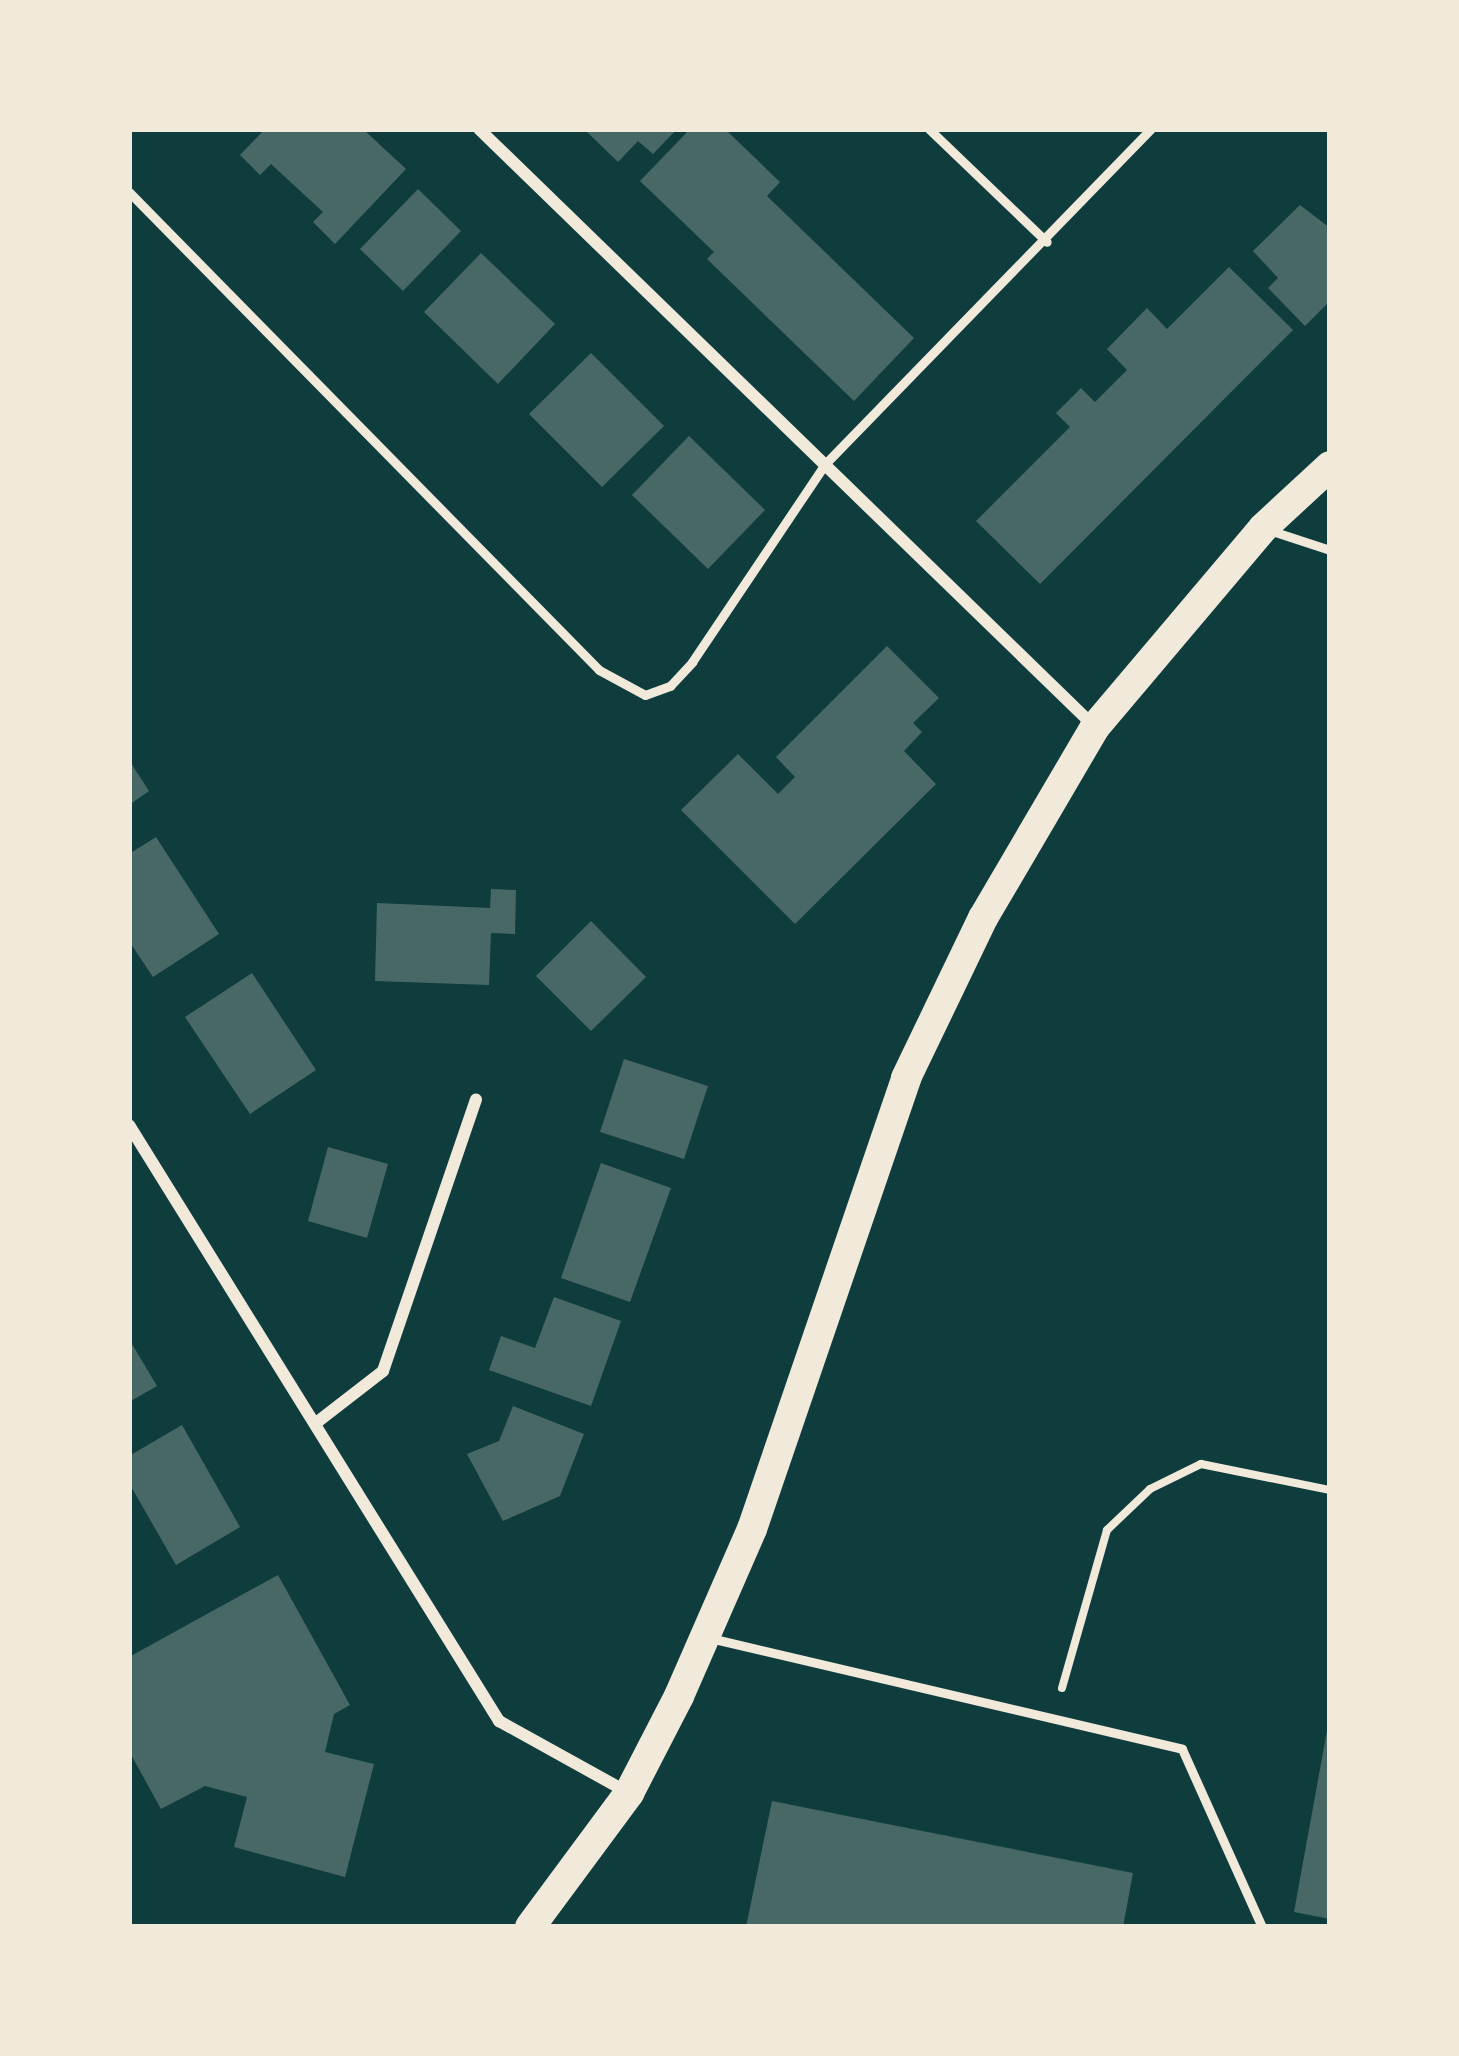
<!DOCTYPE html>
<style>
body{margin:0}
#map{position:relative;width:1459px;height:2056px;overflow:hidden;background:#0f3d3e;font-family:"DejaVu Sans",sans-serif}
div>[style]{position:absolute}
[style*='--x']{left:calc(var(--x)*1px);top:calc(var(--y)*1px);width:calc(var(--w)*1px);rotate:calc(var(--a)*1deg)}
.building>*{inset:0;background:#486865}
.path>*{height:8px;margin:-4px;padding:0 4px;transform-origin:4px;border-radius:4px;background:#f1e9da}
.service>*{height:9px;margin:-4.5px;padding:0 4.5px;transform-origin:4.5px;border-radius:4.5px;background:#f1e9da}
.minor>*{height:12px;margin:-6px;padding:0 6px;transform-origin:6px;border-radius:6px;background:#f1e9da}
.primary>*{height:30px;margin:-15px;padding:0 15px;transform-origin:15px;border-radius:15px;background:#f1e9da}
span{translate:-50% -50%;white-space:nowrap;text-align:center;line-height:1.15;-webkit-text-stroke:10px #f1e9da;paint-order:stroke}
.frame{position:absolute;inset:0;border:132px solid #f1e9da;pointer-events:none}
</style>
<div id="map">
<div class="building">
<i style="clip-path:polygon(265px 129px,363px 129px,406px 169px,335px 244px,313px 222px,323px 212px,271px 164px,260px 175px,240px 155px)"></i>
<i style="clip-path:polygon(584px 129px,677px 129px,653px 154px,638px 141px,618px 162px)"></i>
<i style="clip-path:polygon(690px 129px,725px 129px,780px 182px,767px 196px,914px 338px,854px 401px,707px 259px,714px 252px,640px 181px)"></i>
<i style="clip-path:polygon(418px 189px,461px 231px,403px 291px,360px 249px)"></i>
<i style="clip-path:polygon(1300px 205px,1330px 228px,1330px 301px,1305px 326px,1268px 288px,1278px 278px,1253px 251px)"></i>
<i style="clip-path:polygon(481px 253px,555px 324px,498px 384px,424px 312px)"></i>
<i style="clip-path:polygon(1229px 267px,1293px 330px,1040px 584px,976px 521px,1070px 427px,1056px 413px,1081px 388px,1095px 402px,1127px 370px,1107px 349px,1147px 308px,1167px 329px)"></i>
<i style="clip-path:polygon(591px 353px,664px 426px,602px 487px,529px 414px)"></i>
<i style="clip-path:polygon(689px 436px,765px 510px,708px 569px,632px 495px)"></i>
<i style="clip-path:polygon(887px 646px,939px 698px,913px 723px,922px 732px,904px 751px,936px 784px,795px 924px,681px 810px,738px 754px,778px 794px,795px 777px,776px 757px)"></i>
<i style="clip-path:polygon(129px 760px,149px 791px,129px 805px)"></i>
<i style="clip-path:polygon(156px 837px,219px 934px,153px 977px,129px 941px,129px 854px)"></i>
<i style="clip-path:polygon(491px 889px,516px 890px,515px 934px,491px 933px,489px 985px,375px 981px,377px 903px,490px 908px)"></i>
<i style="clip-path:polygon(591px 921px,646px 977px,591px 1031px,536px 976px)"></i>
<i style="clip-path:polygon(252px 973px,316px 1070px,250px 1114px,185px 1017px)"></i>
<i style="clip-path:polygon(624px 1059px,708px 1086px,684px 1159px,600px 1132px)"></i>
<i style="clip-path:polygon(328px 1147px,388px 1164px,367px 1238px,308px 1221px)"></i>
<i style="clip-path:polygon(601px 1163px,671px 1188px,630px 1302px,561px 1278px)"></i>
<i style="clip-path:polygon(554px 1297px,621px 1321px,591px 1406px,489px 1370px,501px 1336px,535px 1348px)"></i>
<i style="clip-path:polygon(129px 1339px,157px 1386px,129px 1402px)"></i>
<i style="clip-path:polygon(513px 1406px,584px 1434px,560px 1496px,503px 1521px,467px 1454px,499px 1441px)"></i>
<i style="clip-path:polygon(182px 1425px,240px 1527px,176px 1565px,129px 1483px,129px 1456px)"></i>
<i style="clip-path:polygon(278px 1575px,350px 1705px,334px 1714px,325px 1752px,374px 1764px,345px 1877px,234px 1847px,247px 1797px,205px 1786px,161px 1809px,129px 1751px,129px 1657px)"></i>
<i style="clip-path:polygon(1328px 1725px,1330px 1725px,1330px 1919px,1294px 1912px)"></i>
<i style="clip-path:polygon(772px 1801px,1133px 1873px,1123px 1927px,746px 1927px)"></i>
</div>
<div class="path">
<i style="--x:1062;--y:1688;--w:164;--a:-74.1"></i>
<i style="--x:1107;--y:1530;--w:59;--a:-43.6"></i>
<i style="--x:1150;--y:1489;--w:57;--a:-26.1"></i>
<i style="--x:1201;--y:1464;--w:132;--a:11.4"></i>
</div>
<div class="service">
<i style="--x:929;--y:129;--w:163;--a:43.8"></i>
<i style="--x:129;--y:192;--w:670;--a:45.48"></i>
<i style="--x:599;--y:670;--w:52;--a:28.5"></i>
<i style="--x:645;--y:695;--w:27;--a:-20"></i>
<i style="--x:670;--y:686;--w:33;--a:-47"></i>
<i style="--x:692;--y:662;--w:239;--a:-56.1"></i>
<i style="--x:825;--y:464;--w:467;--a:-45.8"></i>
<i style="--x:1272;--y:531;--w:61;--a:18.1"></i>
<i style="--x:710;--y:1638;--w:485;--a:13.2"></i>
<i style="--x:1182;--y:1749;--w:195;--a:65.8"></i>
</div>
<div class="minor">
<i style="--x:479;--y:129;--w:857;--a:44.15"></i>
<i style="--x:129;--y:1125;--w:702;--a:58.17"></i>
<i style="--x:499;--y:1721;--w:149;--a:29"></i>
<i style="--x:316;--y:1423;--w:85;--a:-37.8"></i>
<i style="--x:383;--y:1371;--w:287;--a:-71.1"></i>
</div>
<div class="primary">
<i style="--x:530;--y:1927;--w:167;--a:-53.5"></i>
<i style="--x:629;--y:1793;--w:109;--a:-62.7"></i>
<i style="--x:679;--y:1696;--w:182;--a:-66.4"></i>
<i style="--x:752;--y:1529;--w:477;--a:-71.1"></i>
<i style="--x:906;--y:1078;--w:178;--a:-64.3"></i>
<i style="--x:983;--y:918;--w:221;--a:-59.6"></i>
<i style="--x:1095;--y:727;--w:260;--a:-49.8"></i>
<i style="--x:1263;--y:528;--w:91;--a:-42.8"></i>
</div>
<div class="frame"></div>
</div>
